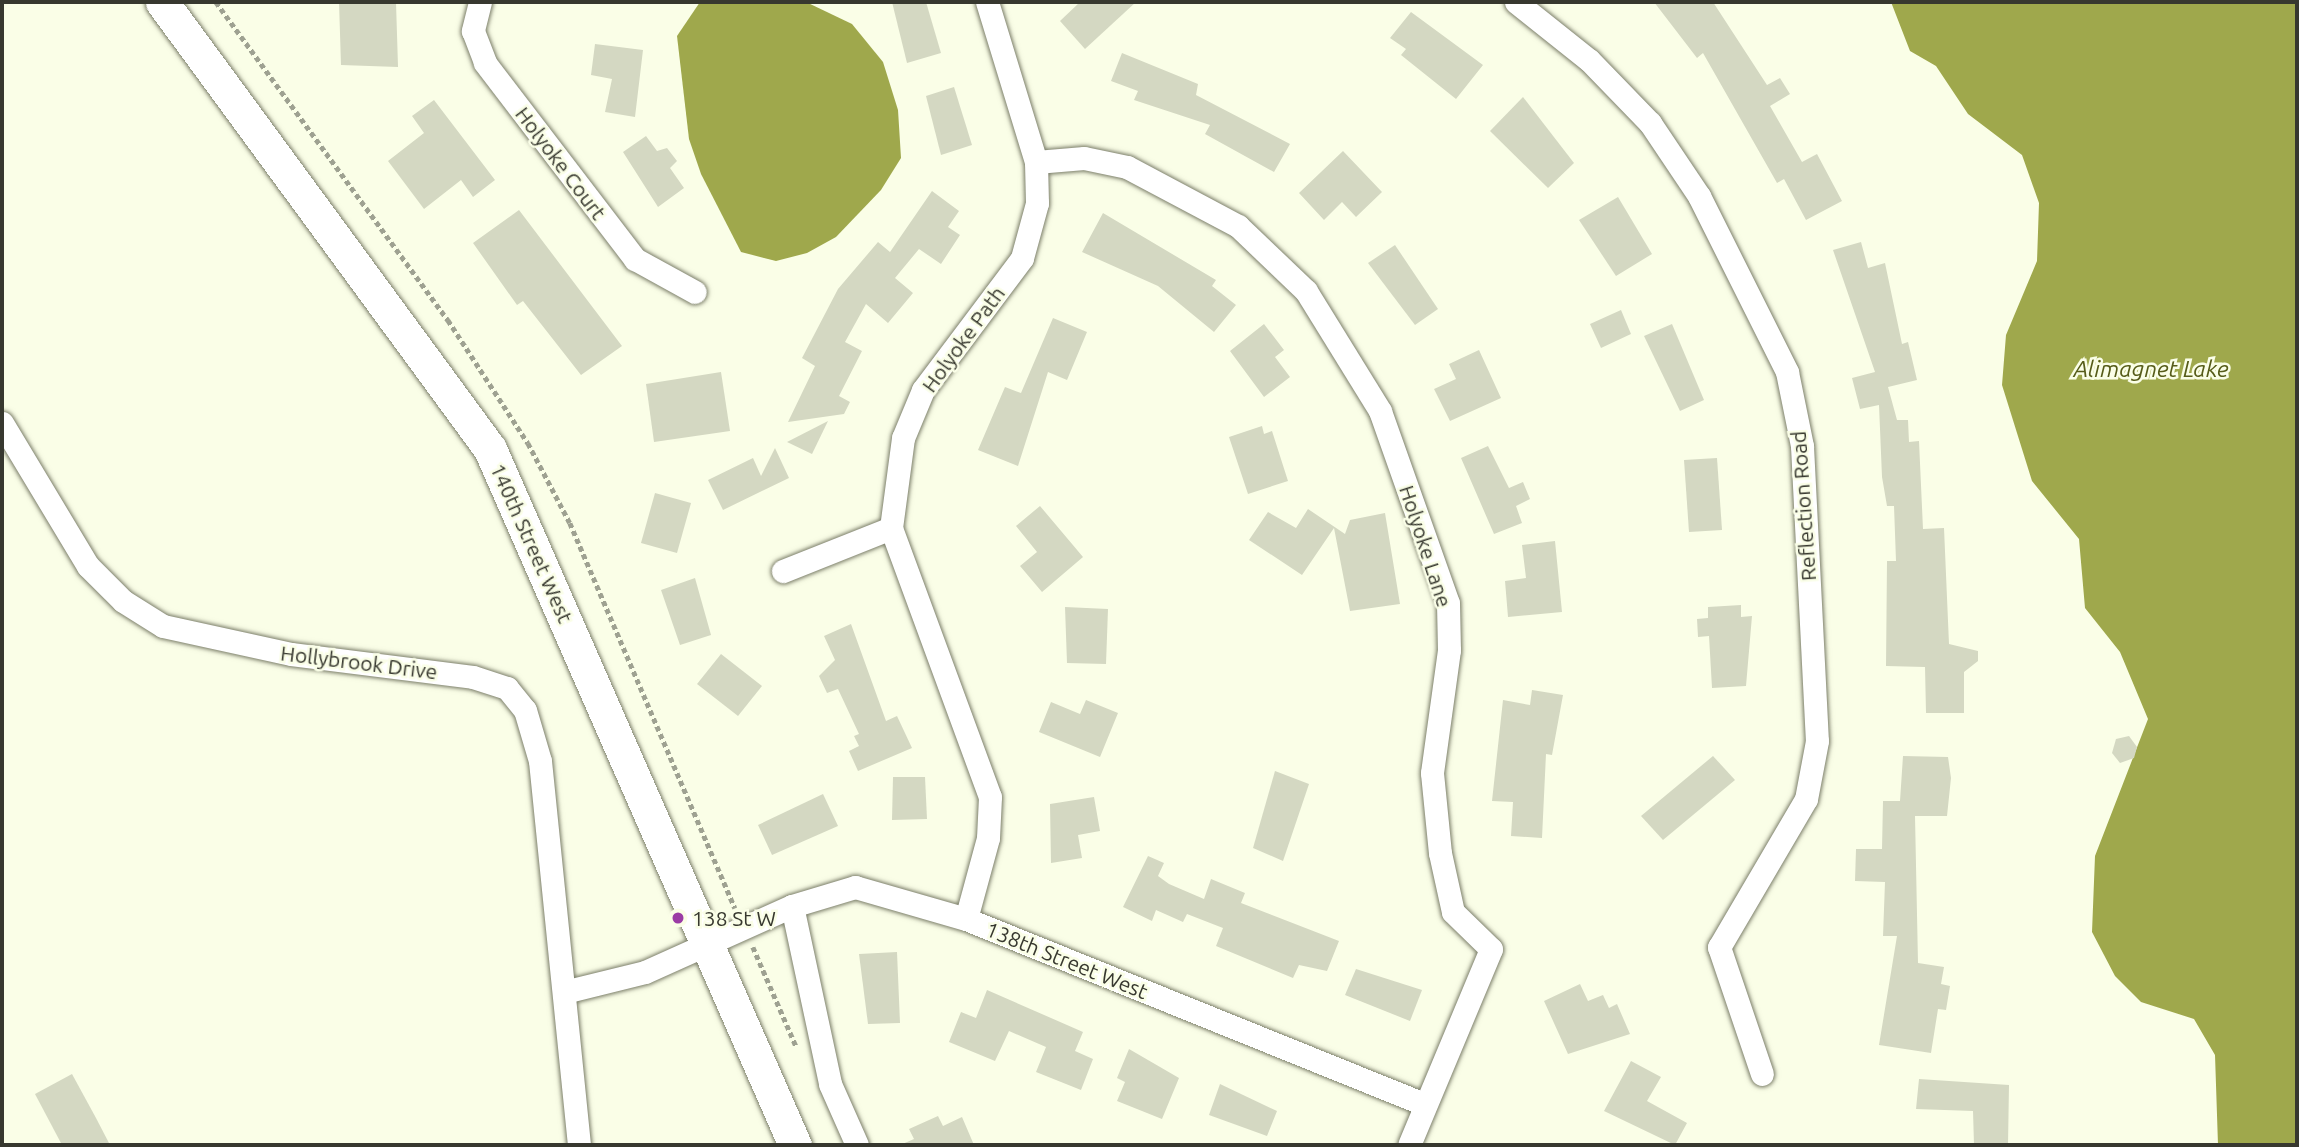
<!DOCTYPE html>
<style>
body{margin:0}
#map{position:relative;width:2299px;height:1147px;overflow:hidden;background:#fafee7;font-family:Ubuntu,sans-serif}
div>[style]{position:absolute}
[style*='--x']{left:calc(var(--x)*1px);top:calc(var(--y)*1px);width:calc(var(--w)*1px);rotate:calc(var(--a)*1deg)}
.water>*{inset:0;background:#9fa84c}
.building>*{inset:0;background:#d4d8c2}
.path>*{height:4.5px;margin-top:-2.25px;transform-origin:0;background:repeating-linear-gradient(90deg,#9ea191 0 5px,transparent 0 8.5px)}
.roads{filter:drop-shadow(0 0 2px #7c7f6a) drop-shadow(0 0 2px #7c7f6a)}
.street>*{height:23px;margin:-11.5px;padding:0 11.5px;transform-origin:11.5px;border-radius:11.5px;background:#fff}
.secondary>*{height:33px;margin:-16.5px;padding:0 16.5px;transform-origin:16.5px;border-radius:16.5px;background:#fff}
.dots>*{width:19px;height:19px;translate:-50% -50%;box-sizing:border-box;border:4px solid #fafee7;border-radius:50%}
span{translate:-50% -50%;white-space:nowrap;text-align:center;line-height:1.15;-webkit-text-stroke:5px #fafee7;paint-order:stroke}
.street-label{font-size:21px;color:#37382f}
.poi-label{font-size:21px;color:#37382f}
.left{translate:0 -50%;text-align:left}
.water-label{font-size:23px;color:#565c19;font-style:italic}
.frame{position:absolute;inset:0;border:4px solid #37382f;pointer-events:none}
</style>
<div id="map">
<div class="water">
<i style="clip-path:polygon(700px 2px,806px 2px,852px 24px,883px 62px,898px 110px,901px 158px,881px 190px,836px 237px,807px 253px,776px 261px,741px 252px,701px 174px,689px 139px,677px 36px)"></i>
<i style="clip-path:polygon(1891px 2px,2297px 2px,2297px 1145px,2218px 1145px,2215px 1055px,2194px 1019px,2141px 1002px,2115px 976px,2092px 932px,2095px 856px,2148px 719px,2120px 652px,2085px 608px,2079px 539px,2032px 481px,2002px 385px,2006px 335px,2037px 261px,2039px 203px,2022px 155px,1968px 114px,1936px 66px,1910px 51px)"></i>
</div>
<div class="building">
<i style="clip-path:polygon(339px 2px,396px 2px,398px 67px,341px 65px)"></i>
<i style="clip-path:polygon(892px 2px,926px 2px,941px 53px,907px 63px)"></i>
<i style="clip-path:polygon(1080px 2px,1136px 2px,1085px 49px,1060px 21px)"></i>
<i style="clip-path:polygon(1654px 2px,1713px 2px,1767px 85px,1780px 78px,1790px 94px,1770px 106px,1802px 162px,1817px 154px,1842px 201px,1806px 220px,1784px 179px,1777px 183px,1703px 53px,1697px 58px)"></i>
<i style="clip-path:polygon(1411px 12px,1483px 65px,1456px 99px,1401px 55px,1406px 49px,1390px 38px)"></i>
<i style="clip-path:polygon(595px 44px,643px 50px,635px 117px,605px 112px,612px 79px,591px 75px)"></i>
<i style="clip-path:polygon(1122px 53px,1198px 84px,1196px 95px,1290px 144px,1274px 172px,1205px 134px,1210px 125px,1134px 100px,1138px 91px,1111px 81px)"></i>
<i style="clip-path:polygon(954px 87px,972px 145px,941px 155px,926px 96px)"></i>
<i style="clip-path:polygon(1523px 97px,1574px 163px,1548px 188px,1490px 131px)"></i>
<i style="clip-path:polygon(434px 100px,495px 180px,473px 197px,461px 180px,424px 209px,388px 161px,424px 133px,412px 116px)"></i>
<i style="clip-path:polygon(646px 136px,657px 151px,667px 148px,677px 161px,670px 168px,684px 188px,658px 207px,623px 152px)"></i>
<i style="clip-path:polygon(1343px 151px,1382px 192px,1356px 217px,1342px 202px,1324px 220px,1299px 193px)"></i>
<i style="clip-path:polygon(932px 191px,959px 211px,948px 227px,960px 235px,941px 264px,919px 249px,895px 278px,913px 293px,888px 323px,866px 304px,845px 342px,862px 351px,839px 396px,850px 402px,844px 414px,788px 422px,815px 366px,802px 358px,838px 289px,878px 242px,890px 252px)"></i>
<i style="clip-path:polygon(1618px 197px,1652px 254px,1616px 276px,1579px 220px)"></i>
<i style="clip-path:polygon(519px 210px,622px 346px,581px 375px,523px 301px,517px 305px,473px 243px)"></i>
<i style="clip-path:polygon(1103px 213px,1216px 280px,1212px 286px,1236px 305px,1214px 332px,1158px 286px,1082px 252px)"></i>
<i style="clip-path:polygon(1861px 242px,1868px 268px,1885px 263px,1902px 344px,1908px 342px,1917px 380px,1888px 387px,1897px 420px,1908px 420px,1909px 442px,1919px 441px,1923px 529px,1944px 528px,1949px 644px,1978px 651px,1978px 661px,1964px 672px,1964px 713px,1926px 713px,1925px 667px,1886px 666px,1887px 561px,1896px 561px,1894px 506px,1887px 506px,1882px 477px,1879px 405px,1860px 409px,1852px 378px,1875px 372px,1833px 250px)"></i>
<i style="clip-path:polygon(1395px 245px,1438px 309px,1415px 325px,1368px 263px)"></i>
<i style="clip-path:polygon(1621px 310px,1631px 334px,1601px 348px,1590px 324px)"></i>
<i style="clip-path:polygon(1053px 318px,1087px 332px,1067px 380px,1048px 372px,1018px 466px,978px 450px,1005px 387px,1021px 393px)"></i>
<i style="clip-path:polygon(1264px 324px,1284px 350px,1275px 357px,1290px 377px,1264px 397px,1230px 351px)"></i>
<i style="clip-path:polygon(1672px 324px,1704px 400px,1680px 411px,1644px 336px)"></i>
<i style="clip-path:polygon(1479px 350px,1501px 398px,1450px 421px,1434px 389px,1456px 379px,1449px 364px)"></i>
<i style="clip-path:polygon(721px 372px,730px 431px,654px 442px,646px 384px)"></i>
<i style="clip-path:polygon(828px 421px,812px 454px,787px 442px)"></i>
<i style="clip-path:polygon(1262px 426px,1264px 434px,1272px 431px,1288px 481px,1248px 494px,1229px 437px)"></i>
<i style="clip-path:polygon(1488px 446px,1509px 488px,1523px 482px,1530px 499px,1516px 506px,1522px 523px,1494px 534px,1461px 458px)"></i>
<i style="clip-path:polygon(775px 448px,789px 478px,723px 510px,708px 480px,753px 458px,761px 476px)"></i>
<i style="clip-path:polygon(1717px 458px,1722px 530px,1689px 532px,1684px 460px)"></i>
<i style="clip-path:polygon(655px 493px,691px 503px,677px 553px,641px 543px)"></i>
<i style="clip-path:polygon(1040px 506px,1083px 557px,1042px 592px,1020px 566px,1037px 552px,1016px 526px)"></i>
<i style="clip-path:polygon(1308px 509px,1345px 534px,1350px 520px,1385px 513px,1400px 604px,1350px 611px,1334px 528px,1302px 575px,1249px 540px,1268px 512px,1296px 528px)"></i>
<i style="clip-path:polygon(1555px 541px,1562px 612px,1508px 617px,1505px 581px,1526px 578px,1522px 545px)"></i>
<i style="clip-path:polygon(695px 578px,711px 635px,680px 645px,661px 590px)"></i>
<i style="clip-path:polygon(1741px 605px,1741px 617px,1752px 616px,1746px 686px,1712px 688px,1709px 636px,1698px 637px,1697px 619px,1708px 618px,1708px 607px)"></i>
<i style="clip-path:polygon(1065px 607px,1108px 609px,1106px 664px,1067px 663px)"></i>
<i style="clip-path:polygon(851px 624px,886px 721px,897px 716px,912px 748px,858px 771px,849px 751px,859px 746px,854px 736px,859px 734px,838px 689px,827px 693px,819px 676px,835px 660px,824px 636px)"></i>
<i style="clip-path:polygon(721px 654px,762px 686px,738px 716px,697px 684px)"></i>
<i style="clip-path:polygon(1532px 690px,1563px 695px,1552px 755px,1546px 754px,1542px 838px,1511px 836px,1513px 802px,1492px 801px,1503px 700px,1530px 705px)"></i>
<i style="clip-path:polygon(1086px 700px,1118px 713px,1100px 757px,1039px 732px,1051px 702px,1080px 714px)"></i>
<i style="clip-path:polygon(2129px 736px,2137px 747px,2134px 758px,2120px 763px,2112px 753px,2116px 739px)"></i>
<i style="clip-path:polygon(1713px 756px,1735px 780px,1663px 840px,1641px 816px)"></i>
<i style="clip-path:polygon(1903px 756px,1948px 757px,1951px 778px,1947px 816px,1915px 816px,1918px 963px,1944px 967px,1941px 984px,1950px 986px,1946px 1010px,1938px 1009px,1931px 1053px,1879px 1045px,1897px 936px,1883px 936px,1885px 882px,1855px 881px,1856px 849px,1882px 849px,1883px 801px,1900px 801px)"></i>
<i style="clip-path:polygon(1275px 771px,1309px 784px,1283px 861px,1253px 848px)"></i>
<i style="clip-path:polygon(893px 777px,925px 777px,927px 819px,892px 820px)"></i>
<i style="clip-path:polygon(823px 794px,838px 826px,772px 855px,758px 825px)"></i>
<i style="clip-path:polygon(1094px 797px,1100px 831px,1078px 835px,1082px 858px,1051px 863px,1050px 804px)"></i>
<i style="clip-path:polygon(1148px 856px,1164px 863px,1158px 876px,1169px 884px,1204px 899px,1211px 879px,1245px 893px,1241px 903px,1339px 941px,1327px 971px,1299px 965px,1293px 978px,1216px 946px,1223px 928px,1187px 914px,1183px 922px,1156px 910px,1152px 921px,1123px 907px)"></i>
<i style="clip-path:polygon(897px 952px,900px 1023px,868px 1024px,859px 954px)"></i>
<i style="clip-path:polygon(1356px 969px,1422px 990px,1410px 1021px,1345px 995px)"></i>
<i style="clip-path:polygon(1580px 984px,1588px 1001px,1603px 995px,1609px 1008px,1617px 1004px,1630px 1034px,1568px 1054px,1544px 1001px)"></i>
<i style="clip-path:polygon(987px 990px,1083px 1032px,1075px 1051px,1093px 1059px,1081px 1090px,1036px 1072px,1046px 1047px,1009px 1031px,995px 1061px,949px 1042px,961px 1012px,976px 1018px)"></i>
<i style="clip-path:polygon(1129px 1049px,1179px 1078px,1162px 1119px,1117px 1101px,1125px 1082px,1117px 1078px)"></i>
<i style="clip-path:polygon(1631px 1061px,1661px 1077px,1647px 1101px,1687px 1123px,1675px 1145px,1604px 1111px)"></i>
<i style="clip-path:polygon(72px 1074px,96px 1118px,110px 1145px,62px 1145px,35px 1094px)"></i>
<i style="clip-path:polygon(1919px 1079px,2009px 1085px,2008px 1145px,1974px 1145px,1973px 1111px,1916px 1109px)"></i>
<i style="clip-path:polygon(1220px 1084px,1277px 1111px,1267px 1136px,1209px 1115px)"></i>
<i style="clip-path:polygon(938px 1116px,943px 1126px,962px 1117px,974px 1145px,900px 1145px,914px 1139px,909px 1129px)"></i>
</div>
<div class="path">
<i style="--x:216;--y:2;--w:394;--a:53.9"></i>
<i style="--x:448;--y:320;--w:147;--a:57"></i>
<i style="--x:528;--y:443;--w:90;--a:62.3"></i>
<i style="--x:570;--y:523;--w:419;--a:66.8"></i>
<i style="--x:753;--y:947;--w:110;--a:66.5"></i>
</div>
<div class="roads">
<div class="street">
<i style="--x:480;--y:2;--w:30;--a:104"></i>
<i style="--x:473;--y:31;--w:34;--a:69"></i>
<i style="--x:485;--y:63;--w:247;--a:52.6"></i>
<i style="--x:635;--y:259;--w:68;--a:28.8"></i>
<i style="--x:1516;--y:2;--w:93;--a:38.5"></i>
<i style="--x:1589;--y:60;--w:88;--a:45.9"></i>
<i style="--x:1650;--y:123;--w:88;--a:56.1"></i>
<i style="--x:1699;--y:196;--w:197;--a:63.4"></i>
<i style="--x:1787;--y:372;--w:76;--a:78.5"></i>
<i style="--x:1802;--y:446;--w:295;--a:87.1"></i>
<i style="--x:1817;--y:741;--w:59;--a:100.7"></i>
<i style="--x:1806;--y:799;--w:172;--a:120.4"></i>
<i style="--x:1719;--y:947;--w:134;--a:71.3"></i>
<i style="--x:1036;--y:162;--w:48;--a:-4.8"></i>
<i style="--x:1084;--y:158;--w:44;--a:11.8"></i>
<i style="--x:1127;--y:167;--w:126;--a:28"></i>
<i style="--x:1238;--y:226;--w:94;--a:43.7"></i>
<i style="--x:1306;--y:291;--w:141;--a:58.3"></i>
<i style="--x:1380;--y:411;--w:204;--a:70.5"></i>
<i style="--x:1448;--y:603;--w:47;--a:88.8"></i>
<i style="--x:1449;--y:650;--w:124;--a:97.9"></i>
<i style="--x:1432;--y:773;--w:80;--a:84.3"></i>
<i style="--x:1440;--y:853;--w:60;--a:77.6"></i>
<i style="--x:1453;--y:912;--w:53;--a:44.2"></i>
<i style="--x:1491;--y:949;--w:212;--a:112.7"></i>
<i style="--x:2;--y:423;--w:167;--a:59"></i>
<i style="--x:88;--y:566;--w:49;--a:45"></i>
<i style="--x:123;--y:601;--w:47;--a:32"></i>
<i style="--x:163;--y:626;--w:131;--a:12.3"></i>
<i style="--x:291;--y:654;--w:183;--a:7.2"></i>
<i style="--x:473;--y:677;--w:36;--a:18"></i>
<i style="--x:507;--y:688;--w:28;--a:51"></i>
<i style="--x:525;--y:710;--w:53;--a:73.6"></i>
<i style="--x:540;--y:761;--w:386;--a:84.2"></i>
<i style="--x:783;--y:571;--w:116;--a:-21.7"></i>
<i style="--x:792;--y:906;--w:182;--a:77.9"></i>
<i style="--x:830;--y:1084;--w:67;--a:66.1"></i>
<i style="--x:966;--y:919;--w:84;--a:-74.8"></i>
<i style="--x:988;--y:838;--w:41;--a:-87.2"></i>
<i style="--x:990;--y:797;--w:287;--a:-110.2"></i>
<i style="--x:891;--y:528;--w:91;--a:-82.4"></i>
<i style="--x:903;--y:438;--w:52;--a:-67.4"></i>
<i style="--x:923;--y:390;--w:165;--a:-53.1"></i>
<i style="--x:1022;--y:258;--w:57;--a:-74.7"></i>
<i style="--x:1037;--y:203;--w:41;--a:-91.4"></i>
<i style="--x:1036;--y:162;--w:167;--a:-107"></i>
<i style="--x:564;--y:992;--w:83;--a:-13.9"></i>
<i style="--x:645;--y:972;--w:161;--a:-24.2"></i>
<i style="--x:792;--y:906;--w:66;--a:-16.8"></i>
<i style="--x:855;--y:887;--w:116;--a:16.1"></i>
<i style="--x:966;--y:919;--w:493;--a:22"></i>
</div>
<div class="secondary">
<i style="--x:162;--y:2;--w:554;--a:53.73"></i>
<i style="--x:490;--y:449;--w:760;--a:66.34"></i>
</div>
</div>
<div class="dots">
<i style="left:678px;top:918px;background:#9b3ca5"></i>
</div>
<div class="street-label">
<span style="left:561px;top:163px;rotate:53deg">Holyoke Court</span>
<span style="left:963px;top:339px;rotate:-54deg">Holyoke Path</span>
<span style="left:1803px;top:506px;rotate:-94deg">Reflection Road</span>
<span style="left:532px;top:543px;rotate:66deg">140th Street West</span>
<span style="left:1426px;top:546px;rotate:72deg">Holyoke Lane</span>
<span style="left:359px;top:662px;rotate:7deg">Hollybrook Drive</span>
<span style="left:1067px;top:960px;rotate:22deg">138th Street West</span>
</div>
<div class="poi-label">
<span class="left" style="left:692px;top:918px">138 St W</span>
</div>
<div class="water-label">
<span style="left:2151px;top:369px">Alimagnet Lake</span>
</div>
<div class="frame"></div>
</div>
